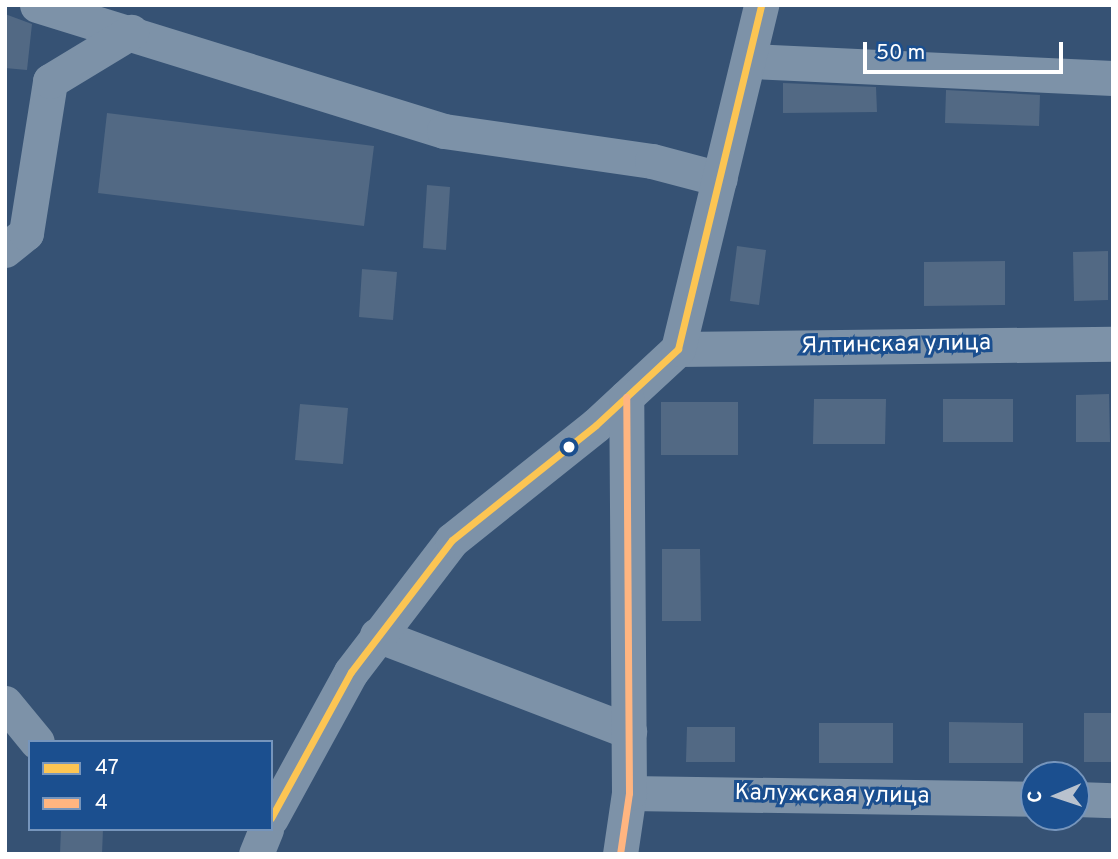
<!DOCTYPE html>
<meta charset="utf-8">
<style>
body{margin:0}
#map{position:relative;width:1118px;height:859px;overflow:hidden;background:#365274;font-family:Overpass,sans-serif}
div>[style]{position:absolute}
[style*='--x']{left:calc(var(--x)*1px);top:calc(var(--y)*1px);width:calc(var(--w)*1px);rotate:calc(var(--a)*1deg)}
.building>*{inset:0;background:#526984}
.minor>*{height:35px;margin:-17.5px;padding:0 17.5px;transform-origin:17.5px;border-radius:17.5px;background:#7d92a8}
.bus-1>*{height:7px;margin:-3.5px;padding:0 3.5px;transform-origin:3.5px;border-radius:3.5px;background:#fcc553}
.bus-2>*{height:7px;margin:-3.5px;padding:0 3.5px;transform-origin:3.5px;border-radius:3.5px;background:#ffb580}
.dots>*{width:19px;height:19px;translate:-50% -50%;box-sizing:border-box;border:4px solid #1b4f8f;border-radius:50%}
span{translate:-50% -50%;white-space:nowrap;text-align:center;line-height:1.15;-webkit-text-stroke:6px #1b4f8f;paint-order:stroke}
.street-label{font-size:23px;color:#fff}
.frame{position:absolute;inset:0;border:7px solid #fff;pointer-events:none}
.legend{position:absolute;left:28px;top:740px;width:245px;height:91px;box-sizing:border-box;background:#1b4f8f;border:2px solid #7695bc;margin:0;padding:9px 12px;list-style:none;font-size:21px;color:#fff}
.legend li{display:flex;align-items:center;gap:14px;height:35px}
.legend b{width:35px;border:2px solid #7695bc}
.north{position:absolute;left:1020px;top:761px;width:70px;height:70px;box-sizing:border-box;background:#1b4f8f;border:2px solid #7695bc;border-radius:50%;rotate:268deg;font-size:19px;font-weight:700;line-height:28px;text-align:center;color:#fff}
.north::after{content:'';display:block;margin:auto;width:24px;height:32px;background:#b9c2ce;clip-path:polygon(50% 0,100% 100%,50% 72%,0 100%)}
.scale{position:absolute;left:863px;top:42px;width:200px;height:32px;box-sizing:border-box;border:4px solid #fff;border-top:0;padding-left:9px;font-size:21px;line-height:24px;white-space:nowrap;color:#fff;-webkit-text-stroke:5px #1b4f8f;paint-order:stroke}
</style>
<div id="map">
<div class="building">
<i style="clip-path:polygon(5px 14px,32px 24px,27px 70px,5px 68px)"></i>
<i style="clip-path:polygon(783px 83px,876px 87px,877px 112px,783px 113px)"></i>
<i style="clip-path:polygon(946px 90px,1040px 95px,1039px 126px,945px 123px)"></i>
<i style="clip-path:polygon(107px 113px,374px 146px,364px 226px,98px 193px)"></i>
<i style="clip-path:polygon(427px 185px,450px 187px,446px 250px,423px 248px)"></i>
<i style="clip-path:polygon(737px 246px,766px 250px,759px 305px,730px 301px)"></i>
<i style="clip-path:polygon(1108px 251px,1108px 300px,1074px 301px,1073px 252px)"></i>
<i style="clip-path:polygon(1005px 261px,1005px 305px,924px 306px,924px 262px)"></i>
<i style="clip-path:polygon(362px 269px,397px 272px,393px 320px,359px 317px)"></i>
<i style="clip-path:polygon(1109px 394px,1110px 442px,1076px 442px,1076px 395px)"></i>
<i style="clip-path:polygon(814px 399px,886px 399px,885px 444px,813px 444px)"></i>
<i style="clip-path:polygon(943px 399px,1013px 399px,1013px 442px,943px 442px)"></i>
<i style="clip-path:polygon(661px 402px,738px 402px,738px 455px,661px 455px)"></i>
<i style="clip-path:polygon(300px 404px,348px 408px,343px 464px,295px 460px)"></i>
<i style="clip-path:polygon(662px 549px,700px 549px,701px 621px,662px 621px)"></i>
<i style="clip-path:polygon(1084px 713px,1113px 713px,1113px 762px,1084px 762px)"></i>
<i style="clip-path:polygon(949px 722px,1023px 723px,1023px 763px,949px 763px)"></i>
<i style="clip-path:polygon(819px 723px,893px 723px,893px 763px,819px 763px)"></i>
<i style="clip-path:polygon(687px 727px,735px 727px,735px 762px,686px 762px)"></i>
<i style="clip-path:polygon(61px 829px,103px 829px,102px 854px,60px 854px)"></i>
</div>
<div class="minor">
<i style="--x:37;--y:5;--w:426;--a:17.2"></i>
<i style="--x:444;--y:131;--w:210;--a:8.2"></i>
<i style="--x:652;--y:161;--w:70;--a:14.8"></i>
<i style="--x:752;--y:61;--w:361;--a:2.7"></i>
<i style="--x:5;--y:250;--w:27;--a:-39"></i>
<i style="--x:26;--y:233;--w:154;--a:-81"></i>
<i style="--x:50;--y:81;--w:95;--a:-31.2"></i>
<i style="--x:678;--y:349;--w:435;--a:-0.7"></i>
<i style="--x:377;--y:635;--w:270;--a:20.9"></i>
<i style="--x:5;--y:703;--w:50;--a:50.6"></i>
<i style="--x:629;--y:793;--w:405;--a:0.8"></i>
<i style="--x:1076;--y:799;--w:37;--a:2"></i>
<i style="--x:271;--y:818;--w:166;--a:-61.3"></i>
<i style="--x:351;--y:672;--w:166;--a:-52.6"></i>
<i style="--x:452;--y:540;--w:184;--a:-38.6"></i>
<i style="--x:596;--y:425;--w:112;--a:-42.8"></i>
<i style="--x:678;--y:349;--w:354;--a:-76.4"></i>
<i style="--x:256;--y:854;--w:27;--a:-68"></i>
<i style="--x:620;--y:854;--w:62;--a:-81.6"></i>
<i style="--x:629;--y:793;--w:396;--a:-90.4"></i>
</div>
<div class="bus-1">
<i style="--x:271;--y:818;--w:166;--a:-61.3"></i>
<i style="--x:351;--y:672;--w:166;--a:-52.6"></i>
<i style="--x:452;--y:540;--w:184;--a:-38.6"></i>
<i style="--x:596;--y:425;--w:112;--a:-42.8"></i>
<i style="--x:678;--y:349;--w:354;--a:-76.4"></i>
</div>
<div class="bus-2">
<i style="--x:620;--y:854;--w:62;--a:-81.6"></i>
<i style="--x:629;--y:793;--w:396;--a:-90.4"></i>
</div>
<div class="dots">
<i style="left:569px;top:447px;background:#fff"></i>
</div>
<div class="street-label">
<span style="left:896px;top:346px;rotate:-1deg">Ялтинская улица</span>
<span style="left:832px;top:796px;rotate:1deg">Калужская улица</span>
</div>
<div class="frame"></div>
<ul class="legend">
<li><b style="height:9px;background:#fcc553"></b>47</li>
<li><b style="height:9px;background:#ffb580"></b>4</li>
</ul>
<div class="north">С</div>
<div class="scale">50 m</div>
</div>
